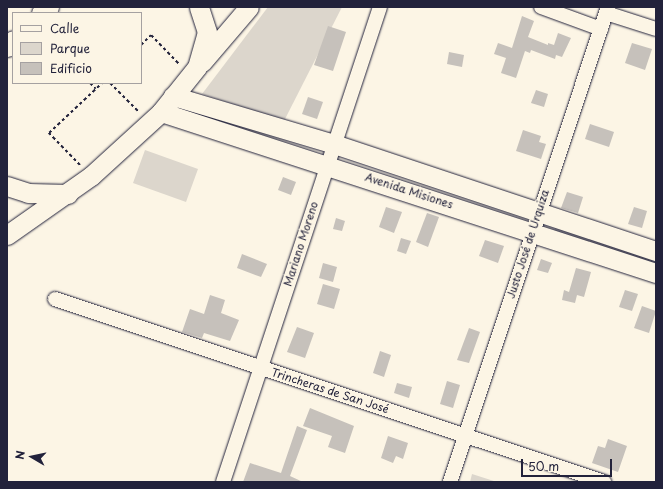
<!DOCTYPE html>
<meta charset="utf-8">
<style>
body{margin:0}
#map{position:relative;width:663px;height:489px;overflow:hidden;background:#fcf5e5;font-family:"Playpen Sans",sans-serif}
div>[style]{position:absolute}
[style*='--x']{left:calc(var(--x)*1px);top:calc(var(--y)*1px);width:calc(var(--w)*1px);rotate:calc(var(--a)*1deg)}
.green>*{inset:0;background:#dcd6cc}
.building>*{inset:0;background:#c6c1bb}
.path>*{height:2px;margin-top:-1px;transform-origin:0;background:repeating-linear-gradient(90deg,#22223b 0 3px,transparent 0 6px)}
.roads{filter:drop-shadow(0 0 1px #22223b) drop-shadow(0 0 1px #22223b)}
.minor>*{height:14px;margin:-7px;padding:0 7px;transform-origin:7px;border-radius:7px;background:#fcf5e5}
.secondary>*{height:19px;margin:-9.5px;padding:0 9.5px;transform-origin:9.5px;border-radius:9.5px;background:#fcf5e5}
span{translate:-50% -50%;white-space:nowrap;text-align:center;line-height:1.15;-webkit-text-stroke:3px #fcf5e5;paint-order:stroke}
.street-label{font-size:11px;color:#22223b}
.frame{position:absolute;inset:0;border:8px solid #22223b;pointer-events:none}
.legend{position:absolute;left:12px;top:12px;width:130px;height:72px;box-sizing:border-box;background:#fcf5e5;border:1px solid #a5a1a1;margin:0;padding:5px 7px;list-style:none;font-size:12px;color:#22223b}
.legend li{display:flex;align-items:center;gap:8px;height:20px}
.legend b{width:20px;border:1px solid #a5a1a1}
.north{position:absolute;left:12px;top:437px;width:40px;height:40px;-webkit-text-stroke:3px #fcf5e5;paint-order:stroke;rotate:279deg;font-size:11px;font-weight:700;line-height:16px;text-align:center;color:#22223b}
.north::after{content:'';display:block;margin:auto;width:14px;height:18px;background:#22223b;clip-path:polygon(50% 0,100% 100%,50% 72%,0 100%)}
.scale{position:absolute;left:521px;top:459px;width:91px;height:18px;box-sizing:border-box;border:2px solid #22223b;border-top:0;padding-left:5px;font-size:12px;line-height:14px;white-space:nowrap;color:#22223b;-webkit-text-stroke:3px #fcf5e5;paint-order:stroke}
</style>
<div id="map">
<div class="green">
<i style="clip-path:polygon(268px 7px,342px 7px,284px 121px,202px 94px)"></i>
<i style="clip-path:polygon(145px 150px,198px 169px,186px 202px,133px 183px)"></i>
<i style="clip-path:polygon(556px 226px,656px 258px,656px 269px,552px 236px)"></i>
<i style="clip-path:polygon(472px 474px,497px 482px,470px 482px)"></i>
</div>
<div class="building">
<i style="clip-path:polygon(522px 16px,534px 21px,528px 37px,548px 45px,548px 43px,554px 45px,558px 33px,571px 38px,562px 57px,556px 55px,555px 59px,531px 50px,530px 53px,525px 51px,516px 78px,501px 73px,506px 58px,494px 54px,498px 43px,512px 48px)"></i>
<i style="clip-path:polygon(328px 26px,346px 32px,333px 71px,314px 65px)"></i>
<i style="clip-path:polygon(632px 43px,652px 49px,645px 70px,625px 63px)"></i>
<i style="clip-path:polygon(449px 52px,464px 55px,462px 67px,447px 64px)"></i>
<i style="clip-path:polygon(536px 90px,548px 94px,544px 107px,531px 103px)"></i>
<i style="clip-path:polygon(308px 97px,323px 102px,317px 119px,302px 114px)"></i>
<i style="clip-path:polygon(590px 124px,614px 132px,609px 147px,585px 139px)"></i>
<i style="clip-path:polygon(523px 130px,541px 136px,539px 142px,546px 144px,541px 159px,516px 151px)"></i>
<i style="clip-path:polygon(283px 177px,296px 182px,291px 195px,278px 190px)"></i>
<i style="clip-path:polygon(567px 192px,583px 197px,578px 213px,561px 208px)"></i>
<i style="clip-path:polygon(386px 207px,402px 212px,394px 233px,379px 227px)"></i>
<i style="clip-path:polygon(634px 207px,647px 211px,642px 228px,628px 224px)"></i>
<i style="clip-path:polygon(427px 213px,439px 217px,428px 247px,416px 242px)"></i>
<i style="clip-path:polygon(336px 218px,345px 221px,342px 231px,333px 229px)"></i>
<i style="clip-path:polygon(401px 238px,411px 241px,406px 254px,397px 251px)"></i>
<i style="clip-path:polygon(485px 240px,504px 246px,498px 263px,479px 256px)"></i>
<i style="clip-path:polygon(242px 254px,267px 264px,261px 277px,237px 268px)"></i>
<i style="clip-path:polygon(541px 259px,552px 263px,548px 273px,537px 270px)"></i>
<i style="clip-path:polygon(323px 263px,337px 267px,333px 282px,319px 278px)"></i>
<i style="clip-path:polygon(576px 268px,591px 272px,584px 297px,577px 295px,575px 303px,562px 300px,564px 290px,569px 292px)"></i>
<i style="clip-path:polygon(323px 284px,340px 289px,334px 309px,317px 304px)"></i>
<i style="clip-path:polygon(625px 290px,638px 294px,632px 311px,619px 307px)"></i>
<i style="clip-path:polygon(210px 295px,225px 300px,221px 313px,239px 320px,230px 341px,204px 333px,202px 338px,182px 332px,190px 309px,204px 314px)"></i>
<i style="clip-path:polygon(642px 306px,656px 311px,649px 333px,634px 328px)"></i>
<i style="clip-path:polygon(297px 327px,314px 333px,305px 358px,287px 352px)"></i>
<i style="clip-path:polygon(469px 328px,480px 332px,469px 363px,457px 360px)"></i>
<i style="clip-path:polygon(380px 351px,391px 355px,384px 377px,373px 373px)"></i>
<i style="clip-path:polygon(447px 381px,460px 385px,453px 408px,440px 404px)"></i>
<i style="clip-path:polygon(397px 383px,412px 387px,409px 398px,394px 393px)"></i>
<i style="clip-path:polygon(310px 408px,354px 426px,345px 453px,328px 447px,332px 436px,303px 426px)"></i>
<i style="clip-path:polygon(297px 426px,307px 430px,290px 476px,303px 482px,243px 482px,250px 463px,281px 473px)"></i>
<i style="clip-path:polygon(388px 436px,408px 443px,403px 459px,396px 456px,393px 463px,381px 458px)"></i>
<i style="clip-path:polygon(608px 439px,627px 446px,618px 472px,592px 463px,598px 446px,605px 448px)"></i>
</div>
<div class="path">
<i style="--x:141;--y:45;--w:14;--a:-45"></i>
<i style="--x:151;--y:35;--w:40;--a:46"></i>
<i style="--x:90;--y:83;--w:8;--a:45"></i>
<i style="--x:110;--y:83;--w:41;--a:45"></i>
<i style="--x:80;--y:165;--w:45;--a:-134.1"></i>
<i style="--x:49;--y:133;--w:73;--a:-43.3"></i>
</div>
<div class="roads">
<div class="minor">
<i style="--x:541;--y:7;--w:64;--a:20.1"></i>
<i style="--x:606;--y:13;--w:52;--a:17.7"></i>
<i style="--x:55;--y:299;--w:579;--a:18.43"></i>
<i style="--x:223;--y:482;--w:500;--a:-71.71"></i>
<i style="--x:450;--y:482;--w:501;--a:-71.6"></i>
</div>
<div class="secondary">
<i style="--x:41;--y:13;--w:10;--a:-37"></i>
<i style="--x:7;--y:47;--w:9;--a:-49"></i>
<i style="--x:202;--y:62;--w:72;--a:-49.5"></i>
<i style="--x:173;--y:96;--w:168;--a:16.6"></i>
<i style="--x:334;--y:144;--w:339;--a:18.4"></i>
<i style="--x:161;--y:112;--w:521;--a:18.02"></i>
<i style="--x:7;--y:186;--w:22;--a:18"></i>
<i style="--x:28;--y:193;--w:40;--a:1.4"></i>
<i style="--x:7;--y:235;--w:103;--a:-35.1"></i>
<i style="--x:91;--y:176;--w:95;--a:-42.4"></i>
<i style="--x:161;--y:112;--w:58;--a:-51.3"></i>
<i style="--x:197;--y:67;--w:36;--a:-74"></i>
<i style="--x:207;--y:32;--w:26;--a:-108"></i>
</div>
</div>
<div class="street-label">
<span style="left:409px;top:191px;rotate:18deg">Avenida Misiones</span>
<span style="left:301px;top:244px;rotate:-72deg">Mariano Moreno</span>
<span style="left:528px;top:244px;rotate:-72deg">Justo José de Urquiza</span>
<span style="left:330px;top:391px;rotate:18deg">Trincheras de San José</span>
</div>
<div class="frame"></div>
<ul class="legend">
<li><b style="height:5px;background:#fcf5e5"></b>Calle</li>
<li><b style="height:11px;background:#dcd6cc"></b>Parque</li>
<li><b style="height:11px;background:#c6c1bb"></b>Edificio</li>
</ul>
<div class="north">N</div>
<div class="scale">50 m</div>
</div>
